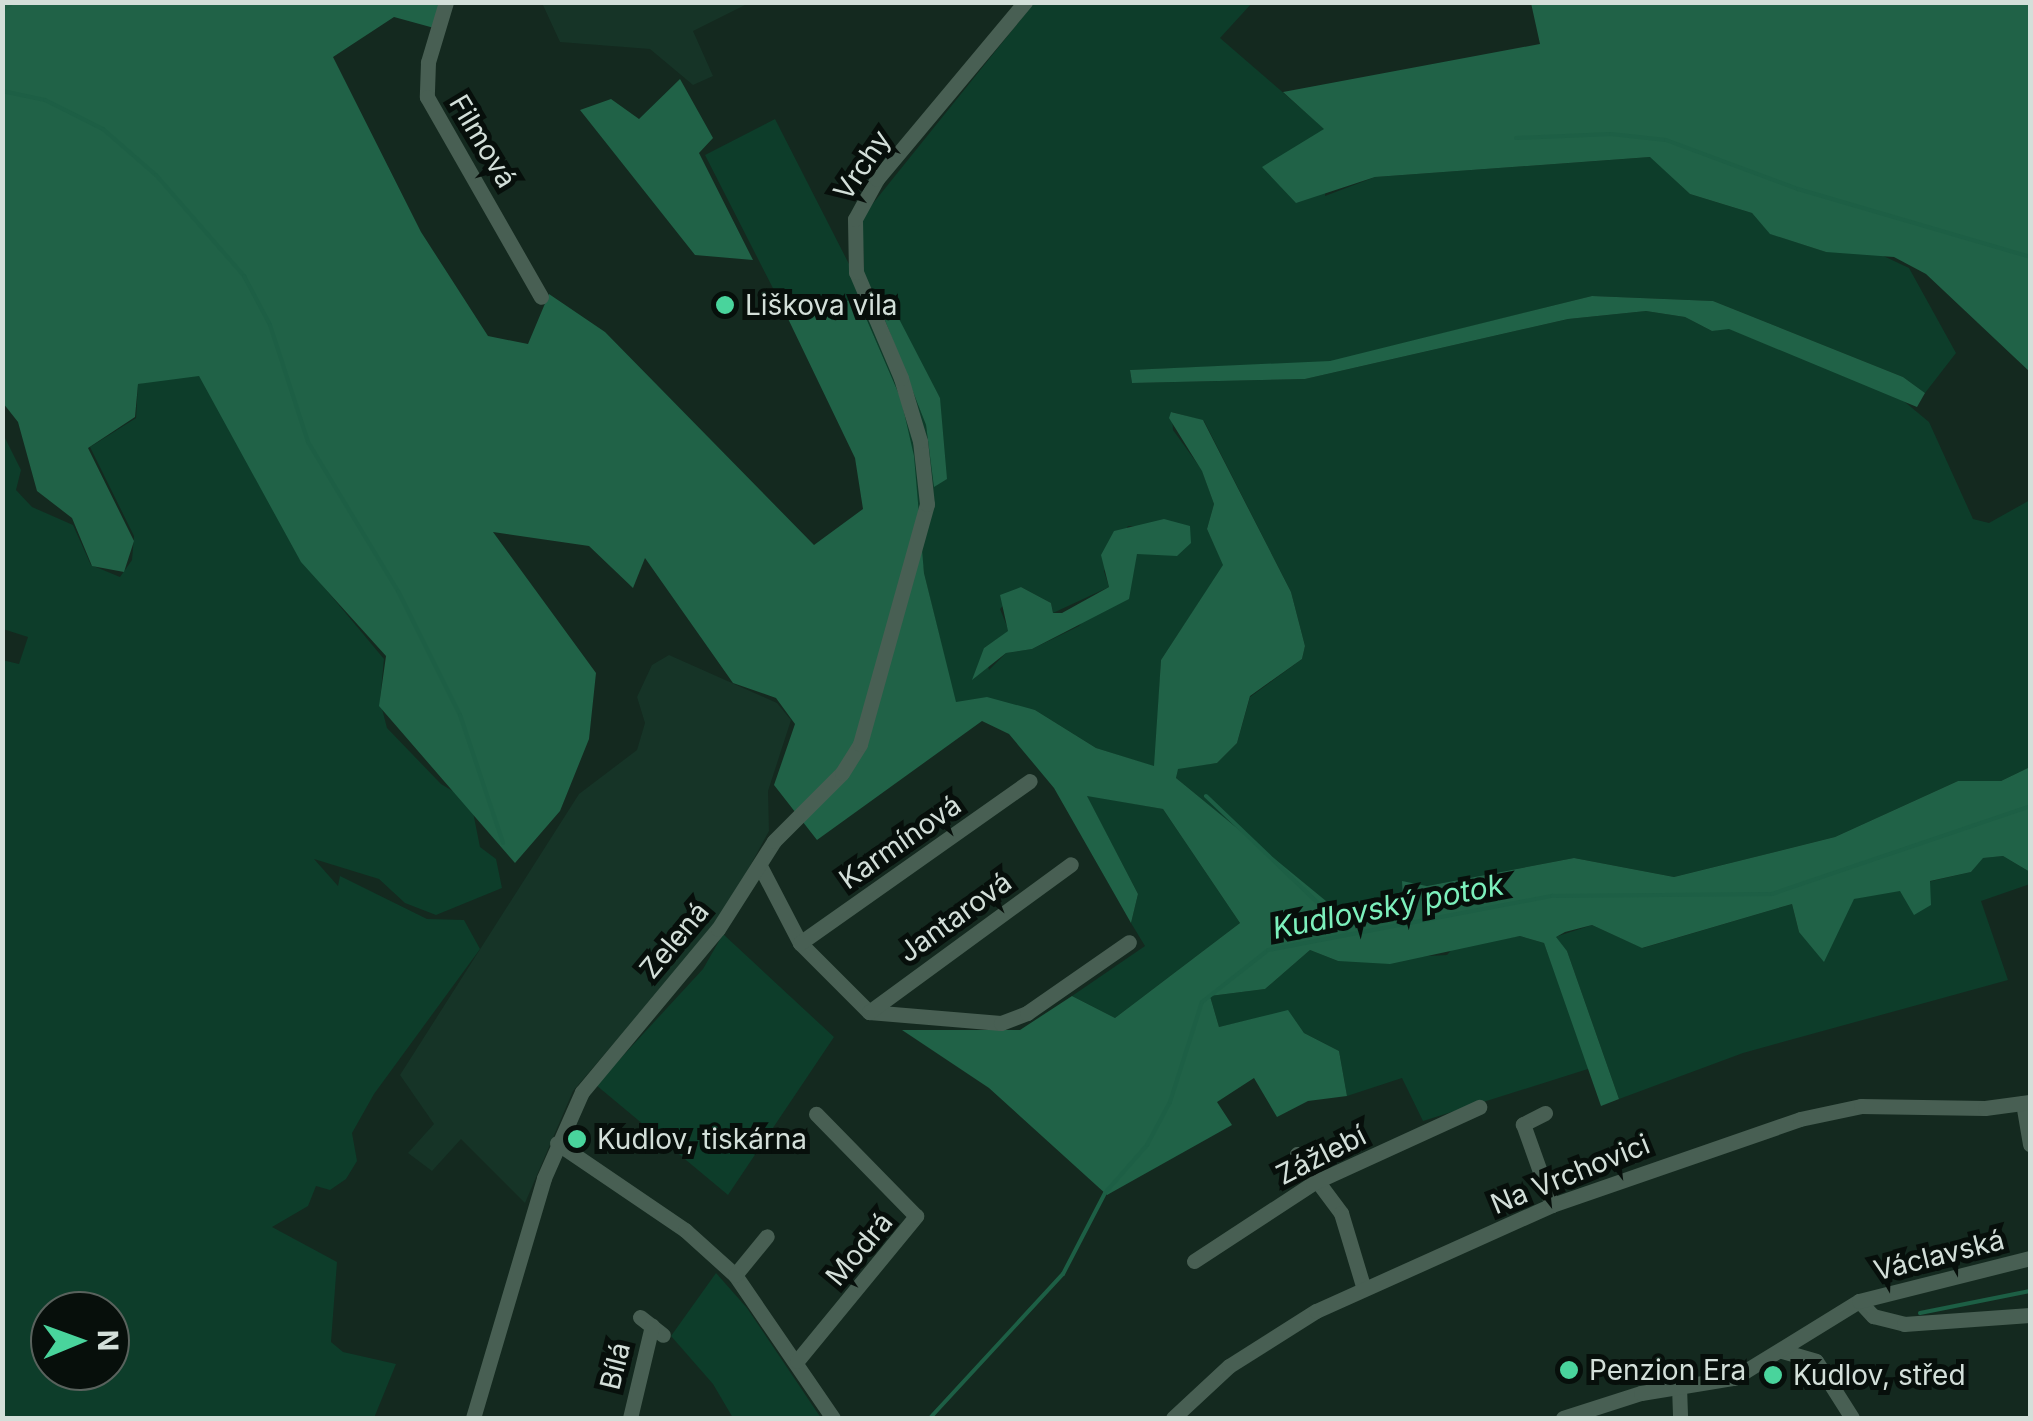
<!DOCTYPE html>
<meta charset="utf-8">
<style>
body{margin:0}
#map{position:relative;width:2033px;height:1421px;overflow:hidden;background:#14291f;font-family:Inter,sans-serif}
div>[style]{position:absolute}
[style*='--x']{left:calc(var(--x)*1px);top:calc(var(--y)*1px);width:calc(var(--w)*1px);rotate:calc(var(--a)*1deg)}
.built>*{inset:0;background:#163427}
.green>*{inset:0;background:#0d3d2a}
.forest>*{inset:0;background:#206247}
.stream>*{height:4px;margin:-2px;padding:0 2px;transform-origin:2px;border-radius:2px;background:#1d5f45}
.minor>*{height:15px;margin:-7.5px;padding:0 7.5px;transform-origin:7.5px;border-radius:7.5px;background:#485f53}
.dots>*{width:28px;height:28px;translate:-50% -50%;box-sizing:border-box;border:5px solid #070f0b;border-radius:50%}
span{translate:-50% -50%;white-space:nowrap;text-align:center;line-height:1.15;-webkit-text-stroke:10px #070f0b;paint-order:stroke}
.street-label{font-size:28px;color:#d3dfd9}
.poi-label{font-size:28px;color:#d3dfd9}
.left{translate:0 -50%;text-align:left}
.water-label{font-size:30px;color:#7cf0bc;font-style:italic}
.frame{position:absolute;inset:0;border:5px solid #d3dfd9;pointer-events:none}
.north{position:absolute;left:30px;top:1291px;width:100px;height:100px;box-sizing:border-box;background:#070f0b;border:2px solid #59625d;border-radius:50%;rotate:89deg;font-size:28px;font-weight:700;line-height:40px;text-align:center;color:#d3dfd9}
.north::after{content:'';display:block;margin:auto;width:35px;height:45px;background:#49d49c;clip-path:polygon(50% 0,100% 100%,50% 72%,0 100%)}
</style>
<div id="map">
<div class="built">
<i style="clip-path:polygon(542px 3px,749px 3px,693px 31px,713px 76px,693px 85px,650px 49px,560px 42px)"></i>
<i style="clip-path:polygon(669px 655px,777px 703px,791px 720px,768px 791px,769px 831px,722px 917px,573px 1091px,525px 1203px,461px 1139px,432px 1171px,408px 1153px,434px 1124px,400px 1075px,579px 794px,637px 750px,645px 723px,637px 697px,652px 665px)"></i>
</div>
<div class="green">
<i style="clip-path:polygon(evenodd,1034px 3px,1252px 3px,1220px 38px,1325px 129px,1325px 196px,1375px 177px,1651px 157px,1690px 194px,1752px 213px,1771px 234px,1826px 252px,1875px 252px,1909px 268px,1956px 353px,1925px 393px,1903px 377px,1713px 301px,1592px 296px,1329px 362px,1130px 370px,1132px 383px,1305px 379px,1568px 319px,1646px 311px,1685px 317px,1712px 331px,1728px 328px,1894px 393px,1929px 422px,1973px 519px,1989px 523px,2030px 500px,2030px 767px,2001px 781px,1958px 781px,1835px 837px,1674px 877px,1574px 858px,1427px 886px,1402px 882px,1403px 907px,1354px 925px,1176px 778px,1177px 768px,1217px 763px,1237px 743px,1250px 697px,1302px 659px,1305px 646px,1291px 592px,1204px 421px,1172px 412px,1173px 430px,1202px 470px,1214px 504px,1207px 529px,1224px 565px,1161px 660px,1155px 767px,1096px 748px,1035px 710px,955px 702px,924px 573px,901px 399px,857px 297px,832px 307px,796px 294px,780px 302px,705px 155px,775px 119px,850px 266px,864px 267px,862px 217px,1034px 3px,882px 311px,940px 398px,935px 486px,926px 425px,882px 311px,1034px 3px,1128px 526px,1149px 527px,1137px 554px,1079px 626px,1032px 649px,1006px 653px,989px 670px,984px 648px,1009px 631px,1000px 609px,1021px 587px,1051px 603px,1053px 613px,1109px 587px,1104px 571px,1128px 526px)"></i>
<i style="clip-path:polygon(evenodd,179px 375px,200px 376px,303px 562px,384px 659px,380px 701px,387px 728px,441px 784px,471px 802px,480px 847px,496px 859px,502px 888px,436px 915px,405px 903px,379px 879px,314px 859px,338px 886px,340px 876px,427px 919px,464px 920px,480px 949px,374px 1094px,352px 1133px,357px 1161px,346px 1179px,330px 1190px,316px 1186px,308px 1206px,272px 1227px,337px 1262px,331px 1342px,343px 1352px,396px 1364px,374px 1418px,3px 1418px,2px 660px,19px 664px,28px 637px,3px 629px,2px 432px,21px 470px,16px 490px,32px 507px,73px 525px,91px 565px,120px 577px,132px 560px,134px 536px,90px 447px,136px 418px,138px 384px,179px 375px,50px 1311px,110px 1311px,110px 1371px,50px 1371px,50px 1311px)"></i>
<i style="clip-path:polygon(1086px 795px,1163px 809px,1240px 923px,1115px 1018px,1072px 996px,1145px 946px,1131px 923px,1138px 894px)"></i>
<i style="clip-path:polygon(2003px 856px,2030px 872px,2030px 884px,1981px 901px,2008px 980px,1743px 1053px,1619px 1099px,1567px 951px,1555px 937px,1592px 925px,1643px 948px,1792px 904px,1799px 932px,1853px 899px,1971px 872px,1982px 858px)"></i>
<i style="clip-path:polygon(723px 934px,834px 1037px,728px 1195px,596px 1085px,703px 969px)"></i>
<i style="clip-path:polygon(1520px 936px,1544px 943px,1591px 1068px,1423px 1121px,1402px 1078px,1347px 1096px,1339px 1051px,1304px 1033px,1288px 1011px,1219px 1027px,1210px 996px,1265px 989px,1310px 950px,1338px 961px,1447px 955px,1453px 948px)"></i>
<i style="clip-path:polygon(716px 1273px,747px 1308px,821px 1418px,733px 1418px,713px 1384px,671px 1336px)"></i>
</div>
<div class="forest">
<i style="clip-path:polygon(3px 3px,453px 3px,445px 31px,394px 17px,333px 57px,421px 232px,488px 336px,528px 344px,549px 294px,605px 332px,814px 545px,863px 509px,855px 458px,780px 302px,796px 294px,832px 307px,857px 297px,901px 399px,914px 456px,924px 573px,956px 702px,987px 697px,1035px 710px,1096px 748px,1154px 766px,1161px 660px,1223px 565px,1207px 529px,1214px 504px,1202px 471px,1169px 418px,1171px 412px,1203px 420px,1291px 592px,1305px 646px,1302px 659px,1250px 696px,1237px 743px,1217px 763px,1178px 769px,1176px 778px,1354px 924px,1403px 907px,1402px 881px,1427px 886px,1574px 858px,1674px 877px,1835px 837px,1958px 781px,2001px 781px,2030px 767px,2030px 872px,2003px 856px,1983px 858px,1971px 872px,1930px 881px,1931px 905px,1914px 915px,1900px 891px,1854px 899px,1824px 962px,1799px 932px,1792px 904px,1642px 948px,1592px 925px,1565px 932px,1556px 937px,1567px 951px,1619px 1099px,1601px 1106px,1544px 943px,1520px 936px,1390px 964px,1338px 961px,1310px 950px,1265px 989px,1210px 996px,1219px 1027px,1288px 1010px,1304px 1033px,1339px 1051px,1347px 1096px,1308px 1101px,1277px 1117px,1254px 1078px,1217px 1102px,1232px 1125px,1107px 1195px,989px 1088px,902px 1030px,1020px 1030px,1072px 996px,1115px 1018px,1240px 923px,1163px 809px,1087px 796px,1138px 894px,1131px 923px,1054px 788px,1009px 734px,982px 721px,817px 840px,774px 785px,795px 724px,776px 698px,733px 683px,645px 558px,633px 588px,589px 546px,493px 532px,596px 673px,589px 739px,560px 811px,515px 863px,379px 706px,386px 656px,301px 562px,199px 376px,138px 384px,135px 417px,88px 448px,134px 541px,124px 572px,92px 566px,72px 518px,37px 491px,18px 422px,3px 403px)"></i>
<i style="clip-path:polygon(1531px 3px,2030px 3px,2030px 372px,1926px 274px,1894px 257px,1826px 252px,1770px 234px,1752px 213px,1690px 194px,1650px 157px,1375px 177px,1296px 203px,1262px 167px,1324px 129px,1283px 92px,1540px 44px)"></i>
<i style="clip-path:polygon(680px 79px,713px 138px,699px 153px,753px 260px,695px 255px,580px 110px,611px 99px,639px 119px)"></i>
<i style="clip-path:polygon(1592px 296px,1713px 301px,1903px 377px,1925px 393px,1917px 407px,1729px 329px,1712px 331px,1685px 317px,1646px 311px,1568px 319px,1305px 379px,1132px 383px,1130px 370px,1330px 361px)"></i>
<i style="clip-path:polygon(881px 310px,896px 313px,940px 398px,947px 479px,934px 487px,926px 425px)"></i>
<i style="clip-path:polygon(1164px 519px,1190px 526px,1191px 543px,1177px 556px,1137px 554px,1129px 599px,1032px 649px,1006px 653px,972px 680px,984px 648px,1008px 631px,1000px 595px,1021px 587px,1051px 603px,1053px 613px,1062px 613px,1109px 587px,1101px 555px,1114px 531px)"></i>
</div>
<div class="stream">
<i style="--x:2;--y:10;--w:14;--a:-34"></i>
<i style="--x:2;--y:91;--w:44;--a:11.8"></i>
<i style="--x:45;--y:100;--w:65;--a:26.6"></i>
<i style="--x:103;--y:129;--w:70;--a:41"></i>
<i style="--x:156;--y:175;--w:134;--a:48.9"></i>
<i style="--x:244;--y:276;--w:55;--a:62"></i>
<i style="--x:270;--y:325;--w:123;--a:72"></i>
<i style="--x:308;--y:442;--w:174;--a:58.9"></i>
<i style="--x:398;--y:591;--w:139;--a:63.4"></i>
<i style="--x:460;--y:715;--w:135;--a:71.4"></i>
<i style="--x:1516;--y:138;--w:95;--a:-2.4"></i>
<i style="--x:1611;--y:134;--w:55;--a:6.2"></i>
<i style="--x:1666;--y:140;--w:141;--a:20.4"></i>
<i style="--x:1798;--y:189;--w:242;--a:16.3"></i>
<i style="--x:1206;--y:796;--w:194;--a:43.7"></i>
<i style="--x:1920;--y:1313;--w:112;--a:-11.3"></i>
<i style="--x:930;--y:1418;--w:196;--a:-47.3"></i>
<i style="--x:1063;--y:1274;--w:91;--a:-62.6"></i>
<i style="--x:1105;--y:1193;--w:64;--a:-48.8"></i>
<i style="--x:1147;--y:1145;--w:49;--a:-61.9"></i>
<i style="--x:1170;--y:1102;--w:105;--a:-72.3"></i>
<i style="--x:1202;--y:1002;--w:84;--a:-38.2"></i>
<i style="--x:1268;--y:950;--w:289;--a:-10.8"></i>
<i style="--x:1552;--y:896;--w:220;--a:-0.5"></i>
<i style="--x:1772;--y:894;--w:273;--a:-18.8"></i>
</div>
<div class="minor">
<i style="--x:446;--y:2;--w:63;--a:106.7"></i>
<i style="--x:428;--y:62;--w:35;--a:92"></i>
<i style="--x:427;--y:97;--w:230;--a:60.3"></i>
<i style="--x:760;--y:866;--w:87;--a:62.5"></i>
<i style="--x:800;--y:943;--w:98;--a:45"></i>
<i style="--x:800;--y:943;--w:281;--a:-35.2"></i>
<i style="--x:869;--y:1012;--w:132;--a:4.8"></i>
<i style="--x:1001;--y:1023;--w:28;--a:-21"></i>
<i style="--x:1027;--y:1013;--w:124;--a:-34.8"></i>
<i style="--x:869;--y:1012;--w:250;--a:-36.2"></i>
<i style="--x:2023;--y:1103;--w:42;--a:80.3"></i>
<i style="--x:1545;--y:1113;--w:25;--a:153"></i>
<i style="--x:1523;--y:1124;--w:86;--a:70.3"></i>
<i style="--x:557;--y:1143;--w:155;--a:34.2"></i>
<i style="--x:685;--y:1230;--w:67;--a:42"></i>
<i style="--x:735;--y:1275;--w:173;--a:55.6"></i>
<i style="--x:1297;--y:1154;--w:74;--a:53.3"></i>
<i style="--x:1341;--y:1213;--w:76;--a:73.2"></i>
<i style="--x:1194;--y:1261;--w:142;--a:-33.2"></i>
<i style="--x:1313;--y:1183;--w:183;--a:-24.6"></i>
<i style="--x:735;--y:1275;--w:50;--a:-50.6"></i>
<i style="--x:1859;--y:1301;--w:21;--a:47"></i>
<i style="--x:1873;--y:1316;--w:32;--a:14"></i>
<i style="--x:1904;--y:1324;--w:126;--a:-4.1"></i>
<i style="--x:640;--y:1317;--w:29;--a:38"></i>
<i style="--x:1782;--y:1351;--w:35;--a:16"></i>
<i style="--x:1816;--y:1361;--w:67;--a:57.7"></i>
<i style="--x:797;--y:1361;--w:188;--a:-50.6"></i>
<i style="--x:916;--y:1216;--w:143;--a:-134.4"></i>
<i style="--x:1679;--y:1386;--w:32;--a:88"></i>
<i style="--x:473;--y:1418;--w:250;--a:-73.5"></i>
<i style="--x:544;--y:1178;--w:94;--a:-66.2"></i>
<i style="--x:582;--y:1092;--w:212;--a:-50.2"></i>
<i style="--x:718;--y:929;--w:104;--a:-57.5"></i>
<i style="--x:774;--y:841;--w:96;--a:-45"></i>
<i style="--x:842;--y:773;--w:34;--a:-58"></i>
<i style="--x:860;--y:744;--w:249;--a:-74.4"></i>
<i style="--x:927;--y:504;--w:63;--a:-96.3"></i>
<i style="--x:920;--y:441;--w:66;--a:-106.8"></i>
<i style="--x:901;--y:378;--w:115;--a:-113"></i>
<i style="--x:856;--y:272;--w:53;--a:-91.1"></i>
<i style="--x:855;--y:219;--w:46;--a:-61.2"></i>
<i style="--x:877;--y:179;--w:231;--a:-50.1"></i>
<i style="--x:630;--y:1418;--w:95;--a:-76.6"></i>
<i style="--x:1173;--y:1418;--w:76;--a:-42.9"></i>
<i style="--x:1229;--y:1366;--w:103;--a:-32.3"></i>
<i style="--x:1316;--y:1311;--w:259;--a:-24.2"></i>
<i style="--x:1552;--y:1205;--w:262;--a:-19.1"></i>
<i style="--x:1800;--y:1119;--w:62;--a:-12"></i>
<i style="--x:1861;--y:1106;--w:124;--a:0.9"></i>
<i style="--x:1985;--y:1108;--w:45;--a:-7.6"></i>
<i style="--x:1563;--y:1418;--w:82;--a:-17.8"></i>
<i style="--x:1641;--y:1393;--w:94;--a:-9.2"></i>
<i style="--x:1734;--y:1378;--w:147;--a:-31.6"></i>
<i style="--x:1859;--y:1301;--w:176;--a:-14.1"></i>
</div>
<div class="dots">
<i style="left:725px;top:305px;background:#49d49c"></i>
<i style="left:577px;top:1139px;background:#49d49c"></i>
<i style="left:1569px;top:1370px;background:#49d49c"></i>
<i style="left:1773px;top:1375px;background:#49d49c"></i>
</div>
<div class="street-label">
<span style="left:483px;top:141px;rotate:59deg">Filmová</span>
<span style="left:862px;top:165px;rotate:-56deg">Vrchy</span>
<span style="left:900px;top:842px;rotate:-35deg">Karmínová</span>
<span style="left:955px;top:917px;rotate:-36deg">Jantarová</span>
<span style="left:674px;top:940px;rotate:-50deg">Zelená</span>
<span style="left:1321px;top:1155px;rotate:-27deg">Zážlebí</span>
<span style="left:1570px;top:1174px;rotate:-22deg">Na Vrchovici</span>
<span style="left:859px;top:1249px;rotate:-50deg">Modrá</span>
<span style="left:1939px;top:1255px;rotate:-14deg">Václavská</span>
<span style="left:615px;top:1366px;rotate:-76deg">Bílá</span>
</div>
<div class="poi-label">
<span class="left" style="left:745px;top:305px">Liškova vila</span>
<span class="left" style="left:597px;top:1139px">Kudlov, tiskárna</span>
<span class="left" style="left:1589px;top:1370px">Penzion Era</span>
<span class="left" style="left:1793px;top:1375px">Kudlov, střed</span>
</div>
<div class="water-label">
<span style="left:1388px;top:906px;rotate:-11deg">Kudlovský potok</span>
</div>
<div class="frame"></div>
<div class="north">N</div>
</div>
